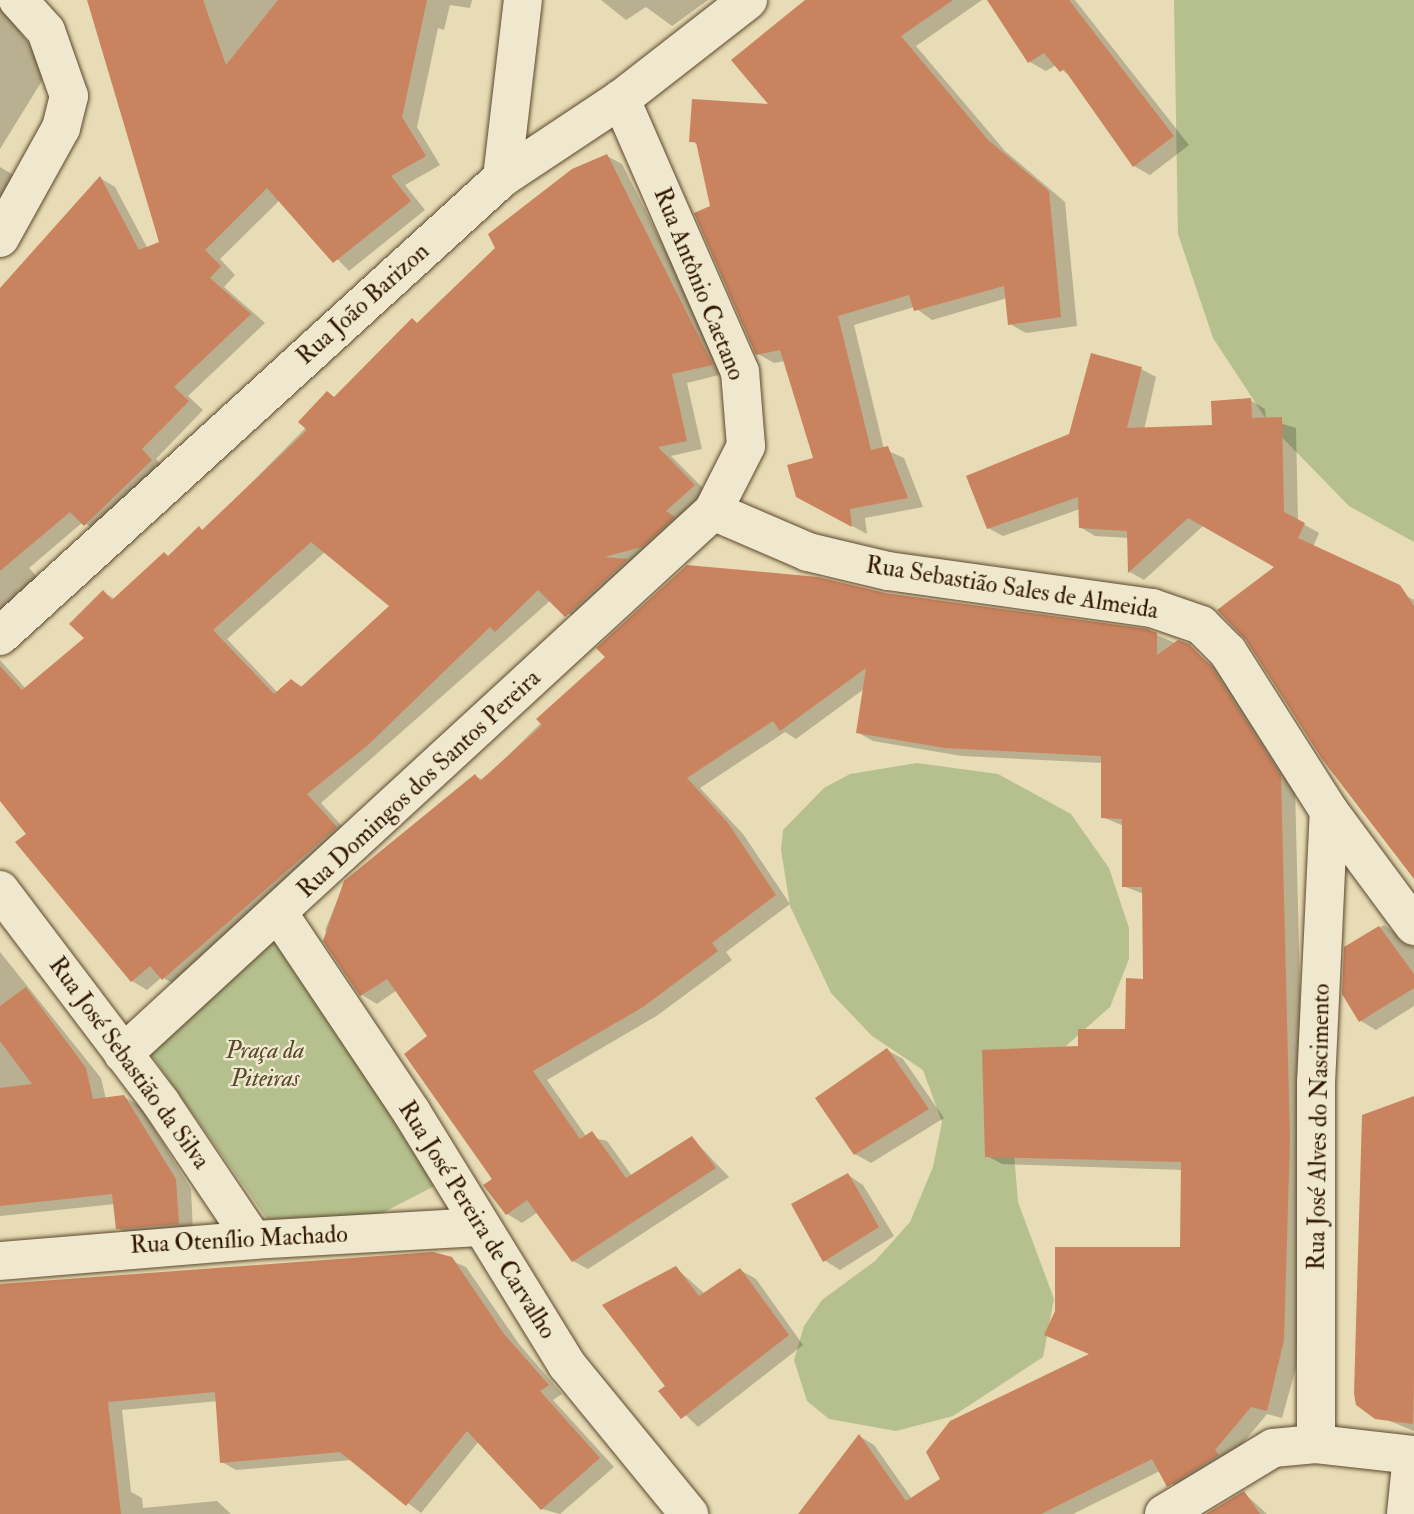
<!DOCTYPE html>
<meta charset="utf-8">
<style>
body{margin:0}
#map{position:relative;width:1414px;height:1514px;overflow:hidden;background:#e7dcb5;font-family:"IM FELL Double Pica",serif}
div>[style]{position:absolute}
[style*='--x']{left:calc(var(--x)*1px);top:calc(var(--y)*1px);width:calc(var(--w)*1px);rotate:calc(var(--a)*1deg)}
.green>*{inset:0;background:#b5c08e}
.shadow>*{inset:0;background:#0003}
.building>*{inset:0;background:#ca835f}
.roads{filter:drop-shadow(0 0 2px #5e482d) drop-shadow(0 0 2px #5e482d)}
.minor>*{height:38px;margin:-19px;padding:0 19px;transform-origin:19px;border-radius:19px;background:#efe8cf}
.tertiary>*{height:38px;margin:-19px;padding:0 19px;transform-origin:19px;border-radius:19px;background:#efe8cf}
span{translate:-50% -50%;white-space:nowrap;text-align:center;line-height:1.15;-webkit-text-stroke:5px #efe8cf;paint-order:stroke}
.street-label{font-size:24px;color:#311600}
.park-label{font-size:24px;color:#59492b;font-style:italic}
</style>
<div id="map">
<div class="green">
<i style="clip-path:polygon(1174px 0,1414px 0,1414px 542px,1349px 506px,1270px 425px,1213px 338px,1178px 234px)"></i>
<i style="clip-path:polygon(917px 763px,998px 774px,1071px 814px,1109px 868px,1129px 928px,1129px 959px,1110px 1007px,1049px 1061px,1013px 1142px,1018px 1202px,1054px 1299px,1043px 1357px,953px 1416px,896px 1431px,829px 1419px,807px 1401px,794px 1360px,804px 1326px,822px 1300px,875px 1261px,910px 1222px,933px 1167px,942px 1122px,923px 1070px,872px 1036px,831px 993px,790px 906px,781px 850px,783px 830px,824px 788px,850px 774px)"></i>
<i style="clip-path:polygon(280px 930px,444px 1181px,363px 1223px,267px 1219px,146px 1047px)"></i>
</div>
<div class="shadow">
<i style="clip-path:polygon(89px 0,472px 0,470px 8px,450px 5px,444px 30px,438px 28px,417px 127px,440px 165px,405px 185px,425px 210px,349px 271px,280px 200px,220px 259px,235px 275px,224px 287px,265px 323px,188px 396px,203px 410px,156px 459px,166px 469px,101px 534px,83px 522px,29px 568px,46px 587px,0 631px,0 291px,100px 178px,115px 187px,148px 249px,161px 243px)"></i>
<i style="clip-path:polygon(601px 0,708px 0,672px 26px,646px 7px,626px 20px)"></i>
<i style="clip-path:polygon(807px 0,982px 0,916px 46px,1005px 151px,1065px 202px,1077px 326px,1026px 333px,1010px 324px,1007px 298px,932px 320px,914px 307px,854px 325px,884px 449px,904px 458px,923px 507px,865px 518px,867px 534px,815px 506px,816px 460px,785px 361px,774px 363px,758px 354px,698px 145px,691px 141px,773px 106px)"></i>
<i style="clip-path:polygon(989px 0,1075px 0,1189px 145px,1150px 175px,1134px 166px,1071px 77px,1056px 65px,1046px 71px,1030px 62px)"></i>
<i style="clip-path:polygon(0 4px,45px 66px,45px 76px,0 149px)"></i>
<i style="clip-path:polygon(evenodd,607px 156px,622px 164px,727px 373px,687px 383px,702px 449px,671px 456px,709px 494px,582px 624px,551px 600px,321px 803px,351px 836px,179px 987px,162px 977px,147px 990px,132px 981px,0 797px,0 660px,26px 689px,86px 638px,103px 592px,115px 599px,204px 531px,335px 398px,607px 156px,325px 552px,391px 606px,303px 687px,292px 681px,278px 693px,227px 639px,325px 552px)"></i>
<i style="clip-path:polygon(0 167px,17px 177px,0 206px)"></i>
<i style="clip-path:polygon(1141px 369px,1156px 377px,1144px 430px,1214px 427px,1250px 400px,1265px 409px,1266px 419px,1296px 428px,1298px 521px,1319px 533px,1313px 547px,1414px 600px,1414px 861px,1277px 567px,1204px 525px,1144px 580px,1130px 572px,1129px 538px,1095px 536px,1080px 527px,1080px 509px,1003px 536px,988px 528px)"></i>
<i style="clip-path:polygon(885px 594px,1157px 635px,1193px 651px,1226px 676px,1295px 786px,1304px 1150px,1296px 1368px,1282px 1418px,1267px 1414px,1229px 1460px,1183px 1494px,1160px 1471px,1073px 1514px,800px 1514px,859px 1436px,874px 1445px,912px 1499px,943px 1480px,1091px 1355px,1047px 1334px,1181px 1249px,1183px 1170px,1002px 1164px,987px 1156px,1080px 1048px,1127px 1031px,1145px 980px,1144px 894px,1123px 886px,1124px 826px,1102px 817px,1103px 763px,962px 756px,873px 741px,857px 732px,864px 689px,796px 739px,785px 732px,700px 788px,743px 834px,790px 904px,726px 952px,732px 960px,658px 1015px,547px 1080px,586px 1136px,607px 1141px,632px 1176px,692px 1138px,729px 1177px,588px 1269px,573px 1261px,538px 1212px,522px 1223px,507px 1214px,429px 1037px,397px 990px,377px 1004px,362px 995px,325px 930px,345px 882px,475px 776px,483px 780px,608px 657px)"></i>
<i style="clip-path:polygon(1384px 925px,1414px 947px,1414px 1006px,1376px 1030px,1361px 1021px,1344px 993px,1346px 948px)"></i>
<i style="clip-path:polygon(0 952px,101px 1078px,106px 1099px,124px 1097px,140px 1106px,191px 1189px,193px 1232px,133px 1237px,118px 1228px,115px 1204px,0 1216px)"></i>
<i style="clip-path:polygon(887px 1050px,903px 1059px,944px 1118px,871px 1163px,855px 1154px)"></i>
<i style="clip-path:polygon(1414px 1098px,1414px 1431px,1365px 1411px)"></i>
<i style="clip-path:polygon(848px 1175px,863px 1185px,894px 1236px,840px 1270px,824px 1260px)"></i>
<i style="clip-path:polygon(433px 1253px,466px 1267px,519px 1344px,562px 1394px,553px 1400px,614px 1467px,560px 1514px,542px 1509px,479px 1441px,421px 1513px,352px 1460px,236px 1470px,222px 1462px,218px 1401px,122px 1410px,131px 1492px,142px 1498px,143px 1508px,217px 1501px,231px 1514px,0 1514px,0 1285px)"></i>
<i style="clip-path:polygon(676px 1268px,705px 1294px,740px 1270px,756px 1279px,803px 1345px,698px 1427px,661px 1391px,667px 1386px)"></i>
<i style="clip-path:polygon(1244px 1493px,1267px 1514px,1212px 1514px)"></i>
</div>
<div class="building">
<i style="clip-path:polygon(87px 0,203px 0,226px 65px,278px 0,427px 0,402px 117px,426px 156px,391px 176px,411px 201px,333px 263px,267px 188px,205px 250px,221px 266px,210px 278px,251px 314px,174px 387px,189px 401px,142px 449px,152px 460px,84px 526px,70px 512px,0 571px,0 288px,100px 176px,139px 250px,159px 242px)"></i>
<i style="clip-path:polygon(805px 0,953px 0,901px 36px,988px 140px,1049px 191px,1061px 317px,1008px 325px,1004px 286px,914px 311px,909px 295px,838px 316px,871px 450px,888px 446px,908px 498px,850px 509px,852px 527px,796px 497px,787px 465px,813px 458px,780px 350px,756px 355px,694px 213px,710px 206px,696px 142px,689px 142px,692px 99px,768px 104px,731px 60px)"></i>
<i style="clip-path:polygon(987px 0,1069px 0,1174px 136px,1133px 167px,1064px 69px,1060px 72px,1044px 53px,1028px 63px)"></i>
<i style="clip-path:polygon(evenodd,607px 154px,713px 365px,672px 374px,687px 441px,658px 447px,695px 485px,666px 511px,675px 517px,642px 547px,604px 557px,628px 559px,565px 617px,538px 590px,495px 632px,490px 627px,368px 745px,307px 794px,337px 827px,162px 980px,150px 966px,131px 982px,15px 842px,26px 834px,0 801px,0 666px,22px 690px,84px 638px,69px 624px,103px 590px,112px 600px,164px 552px,168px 556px,199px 526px,202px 530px,307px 430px,298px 422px,327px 391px,334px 397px,412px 318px,417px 323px,495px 248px,488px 234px,572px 169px,607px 154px,311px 542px,389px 606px,301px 687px,291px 679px,274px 694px,213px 630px,311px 542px)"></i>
<i style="clip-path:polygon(1091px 353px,1142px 367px,1127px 428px,1212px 425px,1211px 401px,1251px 398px,1252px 418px,1282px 417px,1284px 512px,1305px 523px,1298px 538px,1400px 585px,1414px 606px,1414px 879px,1322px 759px,1246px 640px,1217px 610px,1274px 567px,1188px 518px,1128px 573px,1127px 531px,1079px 528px,1078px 497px,987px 529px,966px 476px,1069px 434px)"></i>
<i style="clip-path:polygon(687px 565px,818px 577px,885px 593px,1147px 629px,1157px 633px,1157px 655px,1178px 640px,1189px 644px,1211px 666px,1281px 776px,1290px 1140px,1284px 1340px,1267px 1411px,1251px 1407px,1215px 1450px,1219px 1455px,1167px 1487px,1152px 1459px,1041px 1514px,798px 1514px,859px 1434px,906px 1501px,940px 1479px,926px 1452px,950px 1421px,1089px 1354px,1044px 1335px,1055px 1311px,1055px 1247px,1180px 1247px,1181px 1162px,985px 1157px,982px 1050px,1078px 1046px,1078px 1029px,1125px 1029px,1126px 978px,1143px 979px,1142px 887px,1122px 887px,1122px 819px,1101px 818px,1101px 756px,945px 748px,856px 733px,866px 668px,780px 731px,773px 721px,687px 778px,728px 823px,776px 895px,712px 943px,718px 951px,643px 1007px,533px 1071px,580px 1139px,592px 1131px,626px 1178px,692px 1136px,716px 1168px,572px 1262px,527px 1200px,506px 1215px,483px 1185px,492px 1179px,404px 1054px,427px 1036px,387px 979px,360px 996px,323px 941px,344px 881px,475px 774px,480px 781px,542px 725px,536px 719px,605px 657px,596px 648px)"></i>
<i style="clip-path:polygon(1379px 926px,1414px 974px,1414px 988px,1359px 1022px,1342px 994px,1344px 947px)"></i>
<i style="clip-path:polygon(26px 987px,86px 1068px,93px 1099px,124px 1095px,176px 1179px,179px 1224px,116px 1229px,112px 1194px,0 1206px,0 1088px,32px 1084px,0 1041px,0 1006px)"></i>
<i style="clip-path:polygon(887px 1048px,929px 1109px,854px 1155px,815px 1098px)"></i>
<i style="clip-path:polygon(1414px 1096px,1414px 1378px,1413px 1424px,1375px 1419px,1356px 1405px,1354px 1394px,1362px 1115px)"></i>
<i style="clip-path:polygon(848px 1173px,879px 1227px,823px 1262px,791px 1204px)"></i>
<i style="clip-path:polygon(433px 1252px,452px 1257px,504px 1334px,549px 1385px,540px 1391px,600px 1458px,541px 1510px,467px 1431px,406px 1506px,340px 1452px,220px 1463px,215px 1392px,108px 1402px,121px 1514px,0 1514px,0 1284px)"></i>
<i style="clip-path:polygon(676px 1266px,699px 1296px,740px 1268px,789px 1335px,681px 1419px,658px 1391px,665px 1386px,602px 1305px)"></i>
<i style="clip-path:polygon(1244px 1491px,1260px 1514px,1206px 1514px)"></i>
</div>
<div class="roads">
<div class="minor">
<i style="--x:502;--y:178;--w:179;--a:-83.3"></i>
<i style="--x:0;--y:238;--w:126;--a:-61"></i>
<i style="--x:61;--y:128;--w:33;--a:-76"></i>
<i style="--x:69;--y:96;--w:69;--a:-109.5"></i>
<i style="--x:46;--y:31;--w:42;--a:-132.1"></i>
<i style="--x:713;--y:511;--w:103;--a:23.3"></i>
<i style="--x:808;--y:552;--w:82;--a:13.4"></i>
<i style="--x:888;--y:571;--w:267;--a:8"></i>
<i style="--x:1152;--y:608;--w:52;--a:19.1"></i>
<i style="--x:1201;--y:625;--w:38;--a:45"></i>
<i style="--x:1228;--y:652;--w:188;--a:57.6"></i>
<i style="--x:1329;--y:811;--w:143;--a:53.5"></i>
<i style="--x:0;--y:636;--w:680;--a:-42.38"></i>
<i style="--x:502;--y:178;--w:143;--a:-33.6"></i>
<i style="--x:621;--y:99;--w:161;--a:-37.9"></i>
<i style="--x:279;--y:914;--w:239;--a:56.2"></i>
<i style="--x:412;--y:1113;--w:296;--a:58.4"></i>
<i style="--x:567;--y:1365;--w:193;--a:50.7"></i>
<i style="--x:123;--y:1054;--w:802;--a:-42.62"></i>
<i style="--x:713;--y:511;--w:73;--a:-63.1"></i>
<i style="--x:746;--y:446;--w:74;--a:-94.6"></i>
<i style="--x:740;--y:372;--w:298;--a:-113.6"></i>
<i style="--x:253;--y:1240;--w:225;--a:-3.3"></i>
<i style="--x:1316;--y:1444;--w:361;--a:-90"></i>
<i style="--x:1316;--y:1083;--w:272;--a:-87.3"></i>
<i style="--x:1164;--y:1514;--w:127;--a:-31.2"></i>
<i style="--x:1273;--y:1448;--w:43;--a:-5.3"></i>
<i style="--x:1316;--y:1444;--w:99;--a:6.4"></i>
<i style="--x:1406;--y:1514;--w:59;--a:-84.2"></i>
</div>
<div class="tertiary">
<i style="--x:0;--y:890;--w:267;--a:52.9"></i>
<i style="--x:161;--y:1103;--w:165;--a:56.1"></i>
<i style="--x:0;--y:1261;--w:254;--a:-4.7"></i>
</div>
</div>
<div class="street-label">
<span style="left:699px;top:284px;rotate:68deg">Rua Antônio Caetano</span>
<span style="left:363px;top:304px;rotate:-42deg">Rua João Barizon</span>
<span style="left:1012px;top:588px;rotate:9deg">Rua Sebastião Sales de Almeida</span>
<span style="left:419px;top:784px;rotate:-43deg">Rua Domingos dos Santos Pereira</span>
<span style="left:129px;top:1063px;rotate:54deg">Rua José Sebastião da Silva</span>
<span style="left:1319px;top:1127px;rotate:-89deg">Rua José Alves do Nascimento</span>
<span style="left:477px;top:1220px;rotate:58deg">Rua José Pereira de Carvalho</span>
<span style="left:239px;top:1240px;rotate:-3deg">Rua Otenílio Machado</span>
</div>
<div class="park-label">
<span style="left:265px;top:1065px">Praça da<br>Piteiras</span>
</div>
</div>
